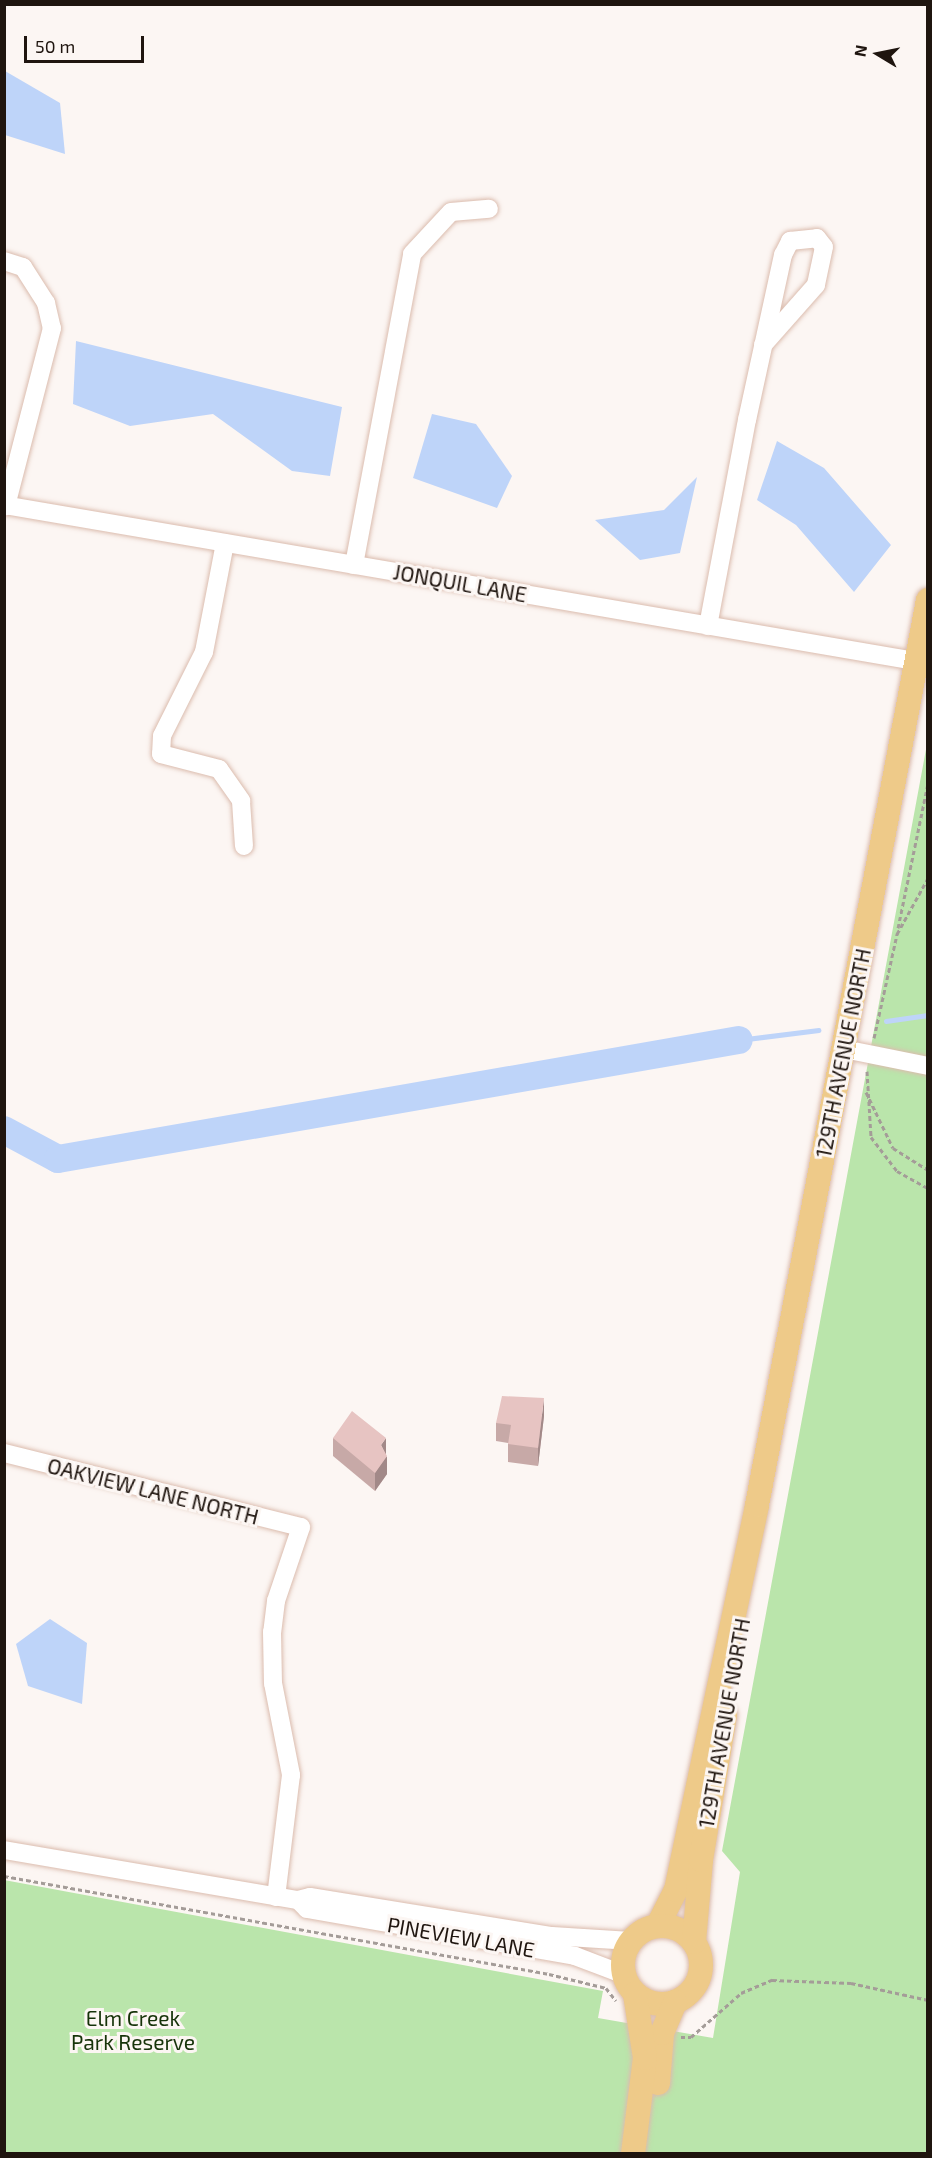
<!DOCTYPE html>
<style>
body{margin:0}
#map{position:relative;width:932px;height:2158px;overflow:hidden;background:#fcf6f3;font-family:"Exo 2",sans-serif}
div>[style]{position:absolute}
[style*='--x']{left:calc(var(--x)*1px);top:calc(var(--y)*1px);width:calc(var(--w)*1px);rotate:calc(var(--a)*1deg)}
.green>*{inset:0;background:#bae5ab}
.water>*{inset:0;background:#bed4f9}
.stream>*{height:4.5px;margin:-2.25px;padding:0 2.25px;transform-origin:2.25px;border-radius:2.25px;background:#bed4f9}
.river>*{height:28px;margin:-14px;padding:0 14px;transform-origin:14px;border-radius:14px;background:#bed4f9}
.path>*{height:3px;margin-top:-1.5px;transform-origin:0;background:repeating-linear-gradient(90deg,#a49c98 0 4.5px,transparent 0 7.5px)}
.roads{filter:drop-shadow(0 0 2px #dbbcae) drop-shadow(0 0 2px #dbbcae)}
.minor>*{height:18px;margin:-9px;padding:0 9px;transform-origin:9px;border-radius:9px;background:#fff}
.major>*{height:24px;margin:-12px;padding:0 12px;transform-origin:12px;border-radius:12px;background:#eeca89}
.major>.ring{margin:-12px;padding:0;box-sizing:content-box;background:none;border:24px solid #eeca89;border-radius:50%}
.wall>*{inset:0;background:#c7a9a7}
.shaded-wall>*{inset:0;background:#a28988}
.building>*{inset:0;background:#e7c4c2}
span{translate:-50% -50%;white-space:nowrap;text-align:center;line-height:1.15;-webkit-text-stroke:6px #fcf6f3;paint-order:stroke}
.street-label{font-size:21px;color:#1f150f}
.park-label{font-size:21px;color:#163309}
.frame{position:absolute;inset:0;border:6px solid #1f150f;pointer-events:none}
.north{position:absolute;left:848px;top:24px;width:60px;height:60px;-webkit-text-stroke:4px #fcf6f3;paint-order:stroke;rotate:280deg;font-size:16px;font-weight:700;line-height:24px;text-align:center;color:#1f150f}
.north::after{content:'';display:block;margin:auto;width:21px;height:27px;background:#1f150f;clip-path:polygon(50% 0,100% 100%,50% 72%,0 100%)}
.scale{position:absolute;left:24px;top:36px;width:120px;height:27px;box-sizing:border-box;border:3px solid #1f150f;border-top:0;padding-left:8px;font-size:18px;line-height:21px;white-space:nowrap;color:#1f150f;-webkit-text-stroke:4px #fcf6f3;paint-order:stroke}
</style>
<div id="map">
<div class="green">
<i style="clip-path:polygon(927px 744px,927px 2153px,5px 2153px,4px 1880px,603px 1991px,598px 2018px,713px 2038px,740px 1872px,722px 1851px)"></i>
</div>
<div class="water">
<i style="clip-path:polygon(5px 71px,60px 103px,65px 154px,5px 135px)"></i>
<i style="clip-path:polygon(76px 341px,342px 407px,330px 476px,292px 471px,213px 414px,130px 426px,73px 404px)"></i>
<i style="clip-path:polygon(432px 414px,476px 424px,512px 476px,497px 508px,413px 478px)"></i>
<i style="clip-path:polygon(777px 441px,824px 468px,891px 545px,854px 592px,796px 525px,757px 500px)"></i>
<i style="clip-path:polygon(697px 477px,680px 553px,640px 560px,595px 520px,664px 510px)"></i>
<i style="clip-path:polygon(50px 1619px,87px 1643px,82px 1704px,28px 1686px,16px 1644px)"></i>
</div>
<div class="stream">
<i style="--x:886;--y:1021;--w:42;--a:-8.1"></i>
<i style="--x:739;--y:1040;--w:80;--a:-7.2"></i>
</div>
<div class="river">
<i style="--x:4;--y:1130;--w:61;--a:28.2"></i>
<i style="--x:58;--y:1159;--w:691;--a:-9.91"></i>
</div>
<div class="path">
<i style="--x:898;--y:928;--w:148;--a:-78.3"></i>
<i style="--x:874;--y:1038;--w:107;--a:-77.5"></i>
<i style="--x:897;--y:934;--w:64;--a:-61"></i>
<i style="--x:867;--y:1071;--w:66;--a:86.5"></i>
<i style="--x:871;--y:1137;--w:43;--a:52.6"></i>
<i style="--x:897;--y:1171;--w:35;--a:29"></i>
<i style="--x:866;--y:1092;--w:62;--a:64.3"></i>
<i style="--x:893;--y:1148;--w:41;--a:32.2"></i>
<i style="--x:4;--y:1876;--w:554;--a:10.19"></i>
<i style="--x:549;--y:1974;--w:59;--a:13.8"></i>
<i style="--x:606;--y:1988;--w:16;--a:52"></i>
<i style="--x:681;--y:2037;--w:10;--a:0"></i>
<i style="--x:691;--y:2037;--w:67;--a:-41.3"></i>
<i style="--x:741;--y:1993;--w:34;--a:-23"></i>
<i style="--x:772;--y:1980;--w:79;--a:2.2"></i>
<i style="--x:851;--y:1983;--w:79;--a:12.4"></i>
</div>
<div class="roads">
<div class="minor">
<i style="--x:4;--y:261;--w:20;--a:18"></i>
<i style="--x:23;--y:267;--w:43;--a:57.4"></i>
<i style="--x:46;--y:303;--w:26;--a:77"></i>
<i style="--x:52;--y:328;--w:184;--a:104.5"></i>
<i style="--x:4;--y:505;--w:925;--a:9.71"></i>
<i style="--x:225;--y:543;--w:111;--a:100.9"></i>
<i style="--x:204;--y:652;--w:94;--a:116.6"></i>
<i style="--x:162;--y:736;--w:18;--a:93"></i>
<i style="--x:161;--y:754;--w:60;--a:14.5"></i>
<i style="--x:219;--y:769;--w:39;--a:55"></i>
<i style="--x:241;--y:801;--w:45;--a:86.2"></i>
<i style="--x:354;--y:565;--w:316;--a:-79.4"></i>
<i style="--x:412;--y:254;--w:57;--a:-47.1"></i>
<i style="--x:451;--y:212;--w:38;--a:-5"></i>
<i style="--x:708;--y:626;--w:210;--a:-79.3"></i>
<i style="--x:747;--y:420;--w:169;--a:-77.7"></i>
<i style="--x:783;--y:255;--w:16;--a:-63"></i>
<i style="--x:790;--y:241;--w:27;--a:-6"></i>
<i style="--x:817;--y:238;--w:11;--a:52"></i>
<i style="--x:824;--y:247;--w:39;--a:102"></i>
<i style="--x:816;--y:285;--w:80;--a:131.5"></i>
<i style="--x:844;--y:1049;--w:86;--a:11.4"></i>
<i style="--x:4;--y:1453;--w:306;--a:14"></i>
<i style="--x:301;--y:1527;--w:78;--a:108.7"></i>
<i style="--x:276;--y:1601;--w:31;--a:97"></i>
<i style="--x:272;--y:1632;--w:51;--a:88.9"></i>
<i style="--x:273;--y:1683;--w:94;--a:78.9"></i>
<i style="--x:291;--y:1775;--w:123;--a:97"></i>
<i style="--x:4;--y:1850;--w:298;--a:9.7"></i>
<i style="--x:298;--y:1900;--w:12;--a:-14"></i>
<i style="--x:310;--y:1897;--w:245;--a:9.2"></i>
<i style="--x:552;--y:1936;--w:79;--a:3.6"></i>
<i style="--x:299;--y:1901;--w:11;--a:45"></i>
<i style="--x:307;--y:1909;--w:272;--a:9.9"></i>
<i style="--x:575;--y:1956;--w:53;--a:20.8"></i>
</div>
<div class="major">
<i style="--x:658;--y:1925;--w:39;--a:-63"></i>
<i style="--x:676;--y:1890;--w:393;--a:-78.1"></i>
<i style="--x:757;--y:1505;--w:921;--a:-79.3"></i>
<i class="ring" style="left:623px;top:1926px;width:54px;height:54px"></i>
<i style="--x:694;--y:1942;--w:82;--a:-85.1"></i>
<i style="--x:701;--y:1860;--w:147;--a:-80.6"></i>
<i style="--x:658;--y:2083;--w:50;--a:-85.4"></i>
<i style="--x:662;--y:2033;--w:34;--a:-67"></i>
<i style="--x:633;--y:2154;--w:97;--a:-82.9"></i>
<i style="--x:645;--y:2058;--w:65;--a:-98.9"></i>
</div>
</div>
<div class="wall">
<i style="clip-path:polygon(544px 1416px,538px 1466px,508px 1462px,508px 1443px,496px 1441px,496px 1423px)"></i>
<i style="clip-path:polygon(333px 1438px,386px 1455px,387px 1474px,375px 1491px,333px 1456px)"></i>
</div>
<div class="shaded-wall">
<i style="clip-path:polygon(544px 1398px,544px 1416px,538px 1466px,538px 1448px)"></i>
<i style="clip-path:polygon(386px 1438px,386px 1456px,381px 1445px)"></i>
<i style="clip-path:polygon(387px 1456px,387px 1474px,375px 1491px,375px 1473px)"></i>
</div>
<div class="building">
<i style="clip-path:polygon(502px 1396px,544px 1398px,538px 1448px,508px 1444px,511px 1425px,496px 1423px)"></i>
<i style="clip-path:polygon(352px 1411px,386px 1438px,381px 1445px,387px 1456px,375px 1473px,333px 1438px)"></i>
</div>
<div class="street-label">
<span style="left:460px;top:583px;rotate:10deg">JONQUIL LANE</span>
<span style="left:843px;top:1053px;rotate:-79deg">129TH AVENUE NORTH</span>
<span style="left:153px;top:1491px;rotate:14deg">OAKVIEW LANE NORTH</span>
<span style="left:724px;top:1723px;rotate:-80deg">129TH AVENUE NORTH</span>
<span style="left:461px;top:1937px;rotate:10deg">PINEVIEW LANE</span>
</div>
<div class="park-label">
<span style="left:133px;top:2030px">Elm Creek<br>Park Reserve</span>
</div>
<div class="frame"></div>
<div class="north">N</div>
<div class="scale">50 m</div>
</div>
